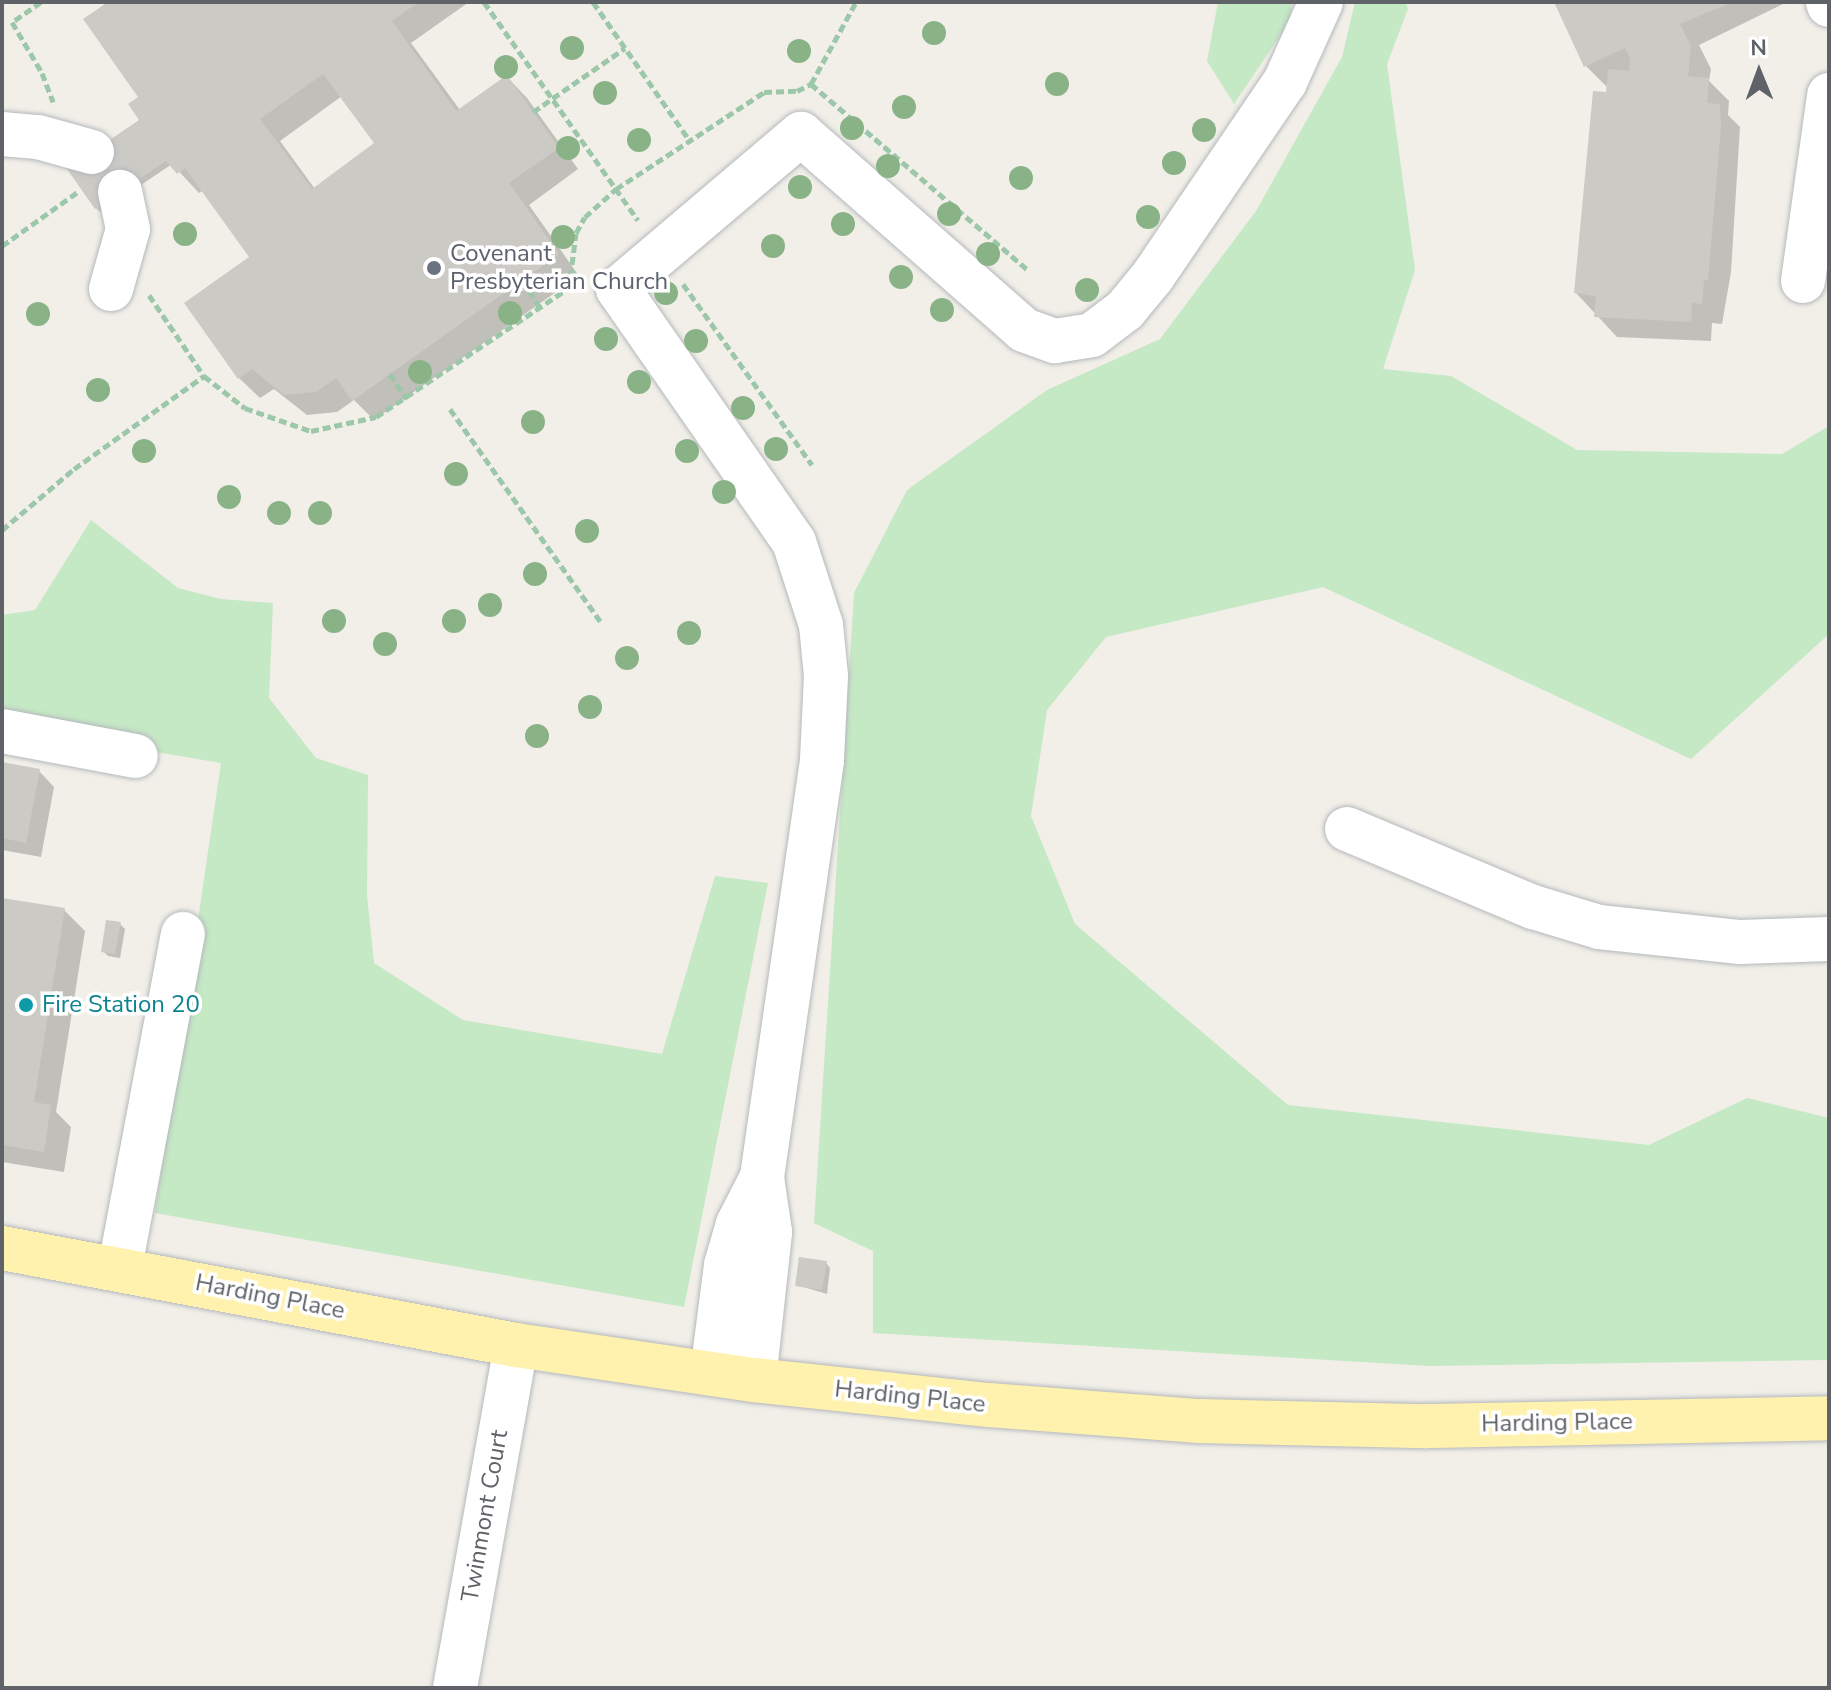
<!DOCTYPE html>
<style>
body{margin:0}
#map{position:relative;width:1831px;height:1690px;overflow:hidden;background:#f1efe8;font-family:"Nunito Sans",sans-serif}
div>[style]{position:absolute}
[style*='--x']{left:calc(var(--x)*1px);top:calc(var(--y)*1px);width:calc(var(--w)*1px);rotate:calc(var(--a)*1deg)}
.green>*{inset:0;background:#c5e8c5}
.shadow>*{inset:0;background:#0003}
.building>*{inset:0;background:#cccac5}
.path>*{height:5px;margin-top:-2.5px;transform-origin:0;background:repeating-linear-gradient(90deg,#9cc7a9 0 8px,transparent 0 12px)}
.roads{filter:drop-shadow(0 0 2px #b5b8bc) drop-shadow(0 0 2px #b5b8bc)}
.minor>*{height:44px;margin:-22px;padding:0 22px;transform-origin:22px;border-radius:22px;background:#fff}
.major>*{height:44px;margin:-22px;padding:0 22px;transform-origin:22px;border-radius:22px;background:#fff2af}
.trees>*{width:24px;height:24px;margin:-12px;border-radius:50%;background:#89b387}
.dots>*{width:22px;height:22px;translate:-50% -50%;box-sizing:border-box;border:4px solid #fff;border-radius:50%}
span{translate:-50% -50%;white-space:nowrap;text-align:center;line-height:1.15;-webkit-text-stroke:7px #fff;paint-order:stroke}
.worship-label{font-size:24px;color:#5b616d}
.left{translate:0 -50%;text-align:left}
.culture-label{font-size:24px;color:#0d838f}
.street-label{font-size:24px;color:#5f6368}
.frame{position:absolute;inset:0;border:4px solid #5f6368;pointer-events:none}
.north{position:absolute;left:1719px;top:32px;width:80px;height:80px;-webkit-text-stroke:6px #fff;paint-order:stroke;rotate:359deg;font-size:22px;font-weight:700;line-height:32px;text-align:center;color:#5f6368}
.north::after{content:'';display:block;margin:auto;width:28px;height:36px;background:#5f6368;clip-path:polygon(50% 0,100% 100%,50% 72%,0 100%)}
</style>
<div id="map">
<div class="green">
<i style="clip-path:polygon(1218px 2px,1292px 2px,1290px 21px,1234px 104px,1207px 61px)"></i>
<i style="clip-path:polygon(1355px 2px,1406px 2px,1408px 9px,1387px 64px,1415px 270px,1383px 369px,1451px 376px,1577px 450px,1782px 454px,1829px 426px,1829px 634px,1691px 759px,1323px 587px,1106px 637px,1047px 710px,1031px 816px,1075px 924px,1288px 1105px,1649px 1145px,1747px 1098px,1829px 1118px,1829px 1360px,1429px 1366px,873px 1333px,873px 1251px,814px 1223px,854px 593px,907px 490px,1047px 390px,1160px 339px,1256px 211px,1342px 57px)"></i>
<i style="clip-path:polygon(91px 520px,178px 588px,221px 599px,273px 603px,269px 698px,316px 758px,368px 775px,367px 895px,374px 963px,463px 1020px,662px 1054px,715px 876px,768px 883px,684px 1307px,155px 1213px,221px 763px,2px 726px,2px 615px,35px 610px)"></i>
</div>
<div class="shadow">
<i style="clip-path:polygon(evenodd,111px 2px,469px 2px,411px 43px,460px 110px,507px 77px,527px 98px,578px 169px,529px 205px,579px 276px,374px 420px,354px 400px,337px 412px,307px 415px,274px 389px,260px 398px,239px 378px,252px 258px,204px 190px,199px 193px,172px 164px,101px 212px,96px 208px,141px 121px,141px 98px,111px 2px,342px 96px,377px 144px,315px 189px,280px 141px,342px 96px)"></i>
<i style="clip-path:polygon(1556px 2px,1787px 2px,1699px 45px,1711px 69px,1709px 81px,1729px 101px,1728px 115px,1740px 127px,1731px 272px,1722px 324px,1712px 323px,1711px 341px,1617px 337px,1576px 293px,1608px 88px,1586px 66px)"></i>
<i style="clip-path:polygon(2px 764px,39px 771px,54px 787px,41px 857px,2px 850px)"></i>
<i style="clip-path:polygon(2px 900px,64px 910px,85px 931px,56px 1112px,71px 1127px,64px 1172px,2px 1162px)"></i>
<i style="clip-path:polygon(120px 924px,125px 929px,120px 958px,108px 956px,103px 951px)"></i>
<i style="clip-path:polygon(826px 1263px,830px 1268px,827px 1294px,797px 1285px)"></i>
</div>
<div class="building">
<i style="clip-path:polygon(evenodd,108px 2px,419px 2px,392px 21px,456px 111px,507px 75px,559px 148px,509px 183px,559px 254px,352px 401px,336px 378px,316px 392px,284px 395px,252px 369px,238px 379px,184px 303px,249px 257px,185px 168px,177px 174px,166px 161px,95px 209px,67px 169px,139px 120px,128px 104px,138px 97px,83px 19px,108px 2px,323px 74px,374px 143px,312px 189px,260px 119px,323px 74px)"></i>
<i style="clip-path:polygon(1554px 2px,1733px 2px,1680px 24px,1691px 46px,1688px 76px,1709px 78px,1707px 103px,1720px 104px,1721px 128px,1708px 280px,1704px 280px,1702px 304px,1692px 303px,1691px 322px,1594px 317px,1596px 296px,1574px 293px,1593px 91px,1606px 92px,1608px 69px,1629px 71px,1630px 58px,1625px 48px,1584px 67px)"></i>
<i style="clip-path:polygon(2px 762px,40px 769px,26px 843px,2px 838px)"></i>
<i style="clip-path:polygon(2px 898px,65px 908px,34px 1102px,51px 1105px,44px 1152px,2px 1145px)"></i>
<i style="clip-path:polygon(106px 920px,121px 922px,115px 954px,101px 952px)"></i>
<i style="clip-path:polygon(799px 1257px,827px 1261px,822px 1290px,795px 1286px)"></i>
</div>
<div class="path">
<i style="--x:41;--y:2;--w:35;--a:145"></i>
<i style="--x:12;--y:22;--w:59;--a:59.5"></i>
<i style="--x:42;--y:73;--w:31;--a:69"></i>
<i style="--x:484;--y:2;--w:267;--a:54.8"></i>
<i style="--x:593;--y:2;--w:166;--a:55.1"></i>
<i style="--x:811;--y:84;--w:286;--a:40.6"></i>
<i style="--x:533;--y:112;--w:112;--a:-34.8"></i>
<i style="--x:2;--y:246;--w:95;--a:-35.5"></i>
<i style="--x:523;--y:280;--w:33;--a:59"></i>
<i style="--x:683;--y:284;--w:222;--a:54.5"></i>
<i style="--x:149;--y:295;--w:98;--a:55.8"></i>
<i style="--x:204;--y:376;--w:52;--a:38"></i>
<i style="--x:245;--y:408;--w:70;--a:19.2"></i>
<i style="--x:311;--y:431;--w:66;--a:-12.2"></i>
<i style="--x:376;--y:417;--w:232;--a:-33.8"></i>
<i style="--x:569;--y:288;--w:55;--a:-82.7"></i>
<i style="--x:576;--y:233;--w:18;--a:-61"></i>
<i style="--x:585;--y:217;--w:42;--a:-42.1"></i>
<i style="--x:616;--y:189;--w:177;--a:-33.2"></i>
<i style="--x:764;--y:92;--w:33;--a:-2"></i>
<i style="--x:797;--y:91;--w:16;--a:-27"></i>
<i style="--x:811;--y:84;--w:94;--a:-61.2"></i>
<i style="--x:390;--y:374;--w:30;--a:56"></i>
<i style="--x:450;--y:409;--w:260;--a:54.7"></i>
<i style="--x:2;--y:530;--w:94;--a:-40.3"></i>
<i style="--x:74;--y:469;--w:160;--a:-35.6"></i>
</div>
<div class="roads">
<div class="minor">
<i style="--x:1828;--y:2;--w:3;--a:72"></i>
<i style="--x:2;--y:134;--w:36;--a:5"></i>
<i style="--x:38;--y:137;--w:56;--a:15.5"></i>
<i style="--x:1803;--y:281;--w:188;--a:-82"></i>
<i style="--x:111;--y:289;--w:62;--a:-74.2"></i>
<i style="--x:128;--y:229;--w:38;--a:-102"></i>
<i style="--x:2;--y:731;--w:136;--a:10.6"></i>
<i style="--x:1347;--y:829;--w:202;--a:22.8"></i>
<i style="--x:1533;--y:907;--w:69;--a:16.9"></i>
<i style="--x:1599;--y:927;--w:142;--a:6.1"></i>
<i style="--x:1740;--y:942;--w:89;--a:-1.9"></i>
<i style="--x:120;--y:1267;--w:339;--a:-79.3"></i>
<i style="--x:712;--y:1373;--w:109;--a:-82.6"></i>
<i style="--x:726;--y:1265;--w:43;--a:-73.7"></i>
<i style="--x:738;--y:1224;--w:53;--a:-62.9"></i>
<i style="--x:754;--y:1380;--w:149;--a:-83.8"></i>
<i style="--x:770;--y:1232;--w:56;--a:-98.3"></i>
<i style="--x:762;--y:1177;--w:421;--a:-81.8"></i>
<i style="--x:822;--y:760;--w:84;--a:-87.3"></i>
<i style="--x:826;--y:676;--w:51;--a:-95.6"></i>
<i style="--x:821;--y:625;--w:87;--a:-108"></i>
<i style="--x:794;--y:542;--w:308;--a:-124.8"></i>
<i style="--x:618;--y:289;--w:240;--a:-40.3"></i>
<i style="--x:801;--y:134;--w:297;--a:41.3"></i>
<i style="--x:1024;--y:330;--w:33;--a:20"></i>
<i style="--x:1055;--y:341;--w:37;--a:-9"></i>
<i style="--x:1092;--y:335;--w:41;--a:-37.1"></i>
<i style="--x:1125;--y:310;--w:44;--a:-50.5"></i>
<i style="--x:1153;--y:276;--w:235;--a:-55.8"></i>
<i style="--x:1285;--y:82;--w:88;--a:-65.8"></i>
<i style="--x:455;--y:1688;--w:348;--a:-79.9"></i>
</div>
<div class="major">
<i style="--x:2;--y:1248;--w:523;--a:10.69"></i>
<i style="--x:516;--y:1345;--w:241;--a:8.4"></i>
<i style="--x:754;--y:1380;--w:236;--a:6.1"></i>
<i style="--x:989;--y:1405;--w:211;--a:4.4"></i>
<i style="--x:1199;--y:1421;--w:228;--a:1.3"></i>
<i style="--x:1427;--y:1426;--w:402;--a:-1.1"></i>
</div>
</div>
<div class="trees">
<i style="left:934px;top:33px"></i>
<i style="left:572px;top:48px"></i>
<i style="left:799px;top:51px"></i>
<i style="left:506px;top:67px"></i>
<i style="left:1057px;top:84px"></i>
<i style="left:605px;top:93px"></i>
<i style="left:904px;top:107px"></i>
<i style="left:852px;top:128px"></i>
<i style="left:1204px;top:130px"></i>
<i style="left:639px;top:140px"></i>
<i style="left:568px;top:148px"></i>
<i style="left:1174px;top:163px"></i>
<i style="left:888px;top:166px"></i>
<i style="left:1021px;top:178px"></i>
<i style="left:800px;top:187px"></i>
<i style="left:949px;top:214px"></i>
<i style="left:1148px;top:217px"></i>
<i style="left:843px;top:224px"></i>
<i style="left:185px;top:234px"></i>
<i style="left:563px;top:237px"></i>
<i style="left:773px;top:246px"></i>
<i style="left:988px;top:254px"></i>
<i style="left:901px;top:277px"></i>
<i style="left:1087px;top:290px"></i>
<i style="left:666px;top:293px"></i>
<i style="left:942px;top:310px"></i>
<i style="left:510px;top:313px"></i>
<i style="left:38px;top:314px"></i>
<i style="left:606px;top:339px"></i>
<i style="left:696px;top:341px"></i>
<i style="left:420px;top:372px"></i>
<i style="left:639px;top:382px"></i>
<i style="left:98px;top:390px"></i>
<i style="left:743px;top:408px"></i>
<i style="left:533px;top:422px"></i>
<i style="left:776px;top:449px"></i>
<i style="left:144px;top:451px"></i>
<i style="left:687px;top:451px"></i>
<i style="left:456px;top:474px"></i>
<i style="left:724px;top:492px"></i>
<i style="left:229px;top:497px"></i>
<i style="left:279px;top:513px"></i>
<i style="left:320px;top:513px"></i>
<i style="left:587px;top:531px"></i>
<i style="left:535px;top:574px"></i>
<i style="left:490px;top:605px"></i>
<i style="left:334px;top:621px"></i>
<i style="left:454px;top:621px"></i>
<i style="left:689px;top:633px"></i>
<i style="left:385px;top:644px"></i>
<i style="left:627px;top:658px"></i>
<i style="left:590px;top:707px"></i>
<i style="left:537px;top:736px"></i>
</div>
<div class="dots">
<i style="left:434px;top:268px;background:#6b7280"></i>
<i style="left:26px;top:1005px;background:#0f9aa8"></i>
</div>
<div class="worship-label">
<span class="left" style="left:450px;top:268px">Covenant<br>Presbyterian Church</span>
</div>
<div class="culture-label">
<span class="left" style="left:42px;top:1005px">Fire Station 20</span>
</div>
<div class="street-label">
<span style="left:270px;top:1297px;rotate:11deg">Harding Place</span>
<span style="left:910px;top:1397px;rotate:6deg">Harding Place</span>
<span style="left:1557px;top:1423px;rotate:-1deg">Harding Place</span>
<span style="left:485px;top:1516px;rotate:-80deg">Twinmont Court</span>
</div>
<div class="frame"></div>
<div class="north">N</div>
</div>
